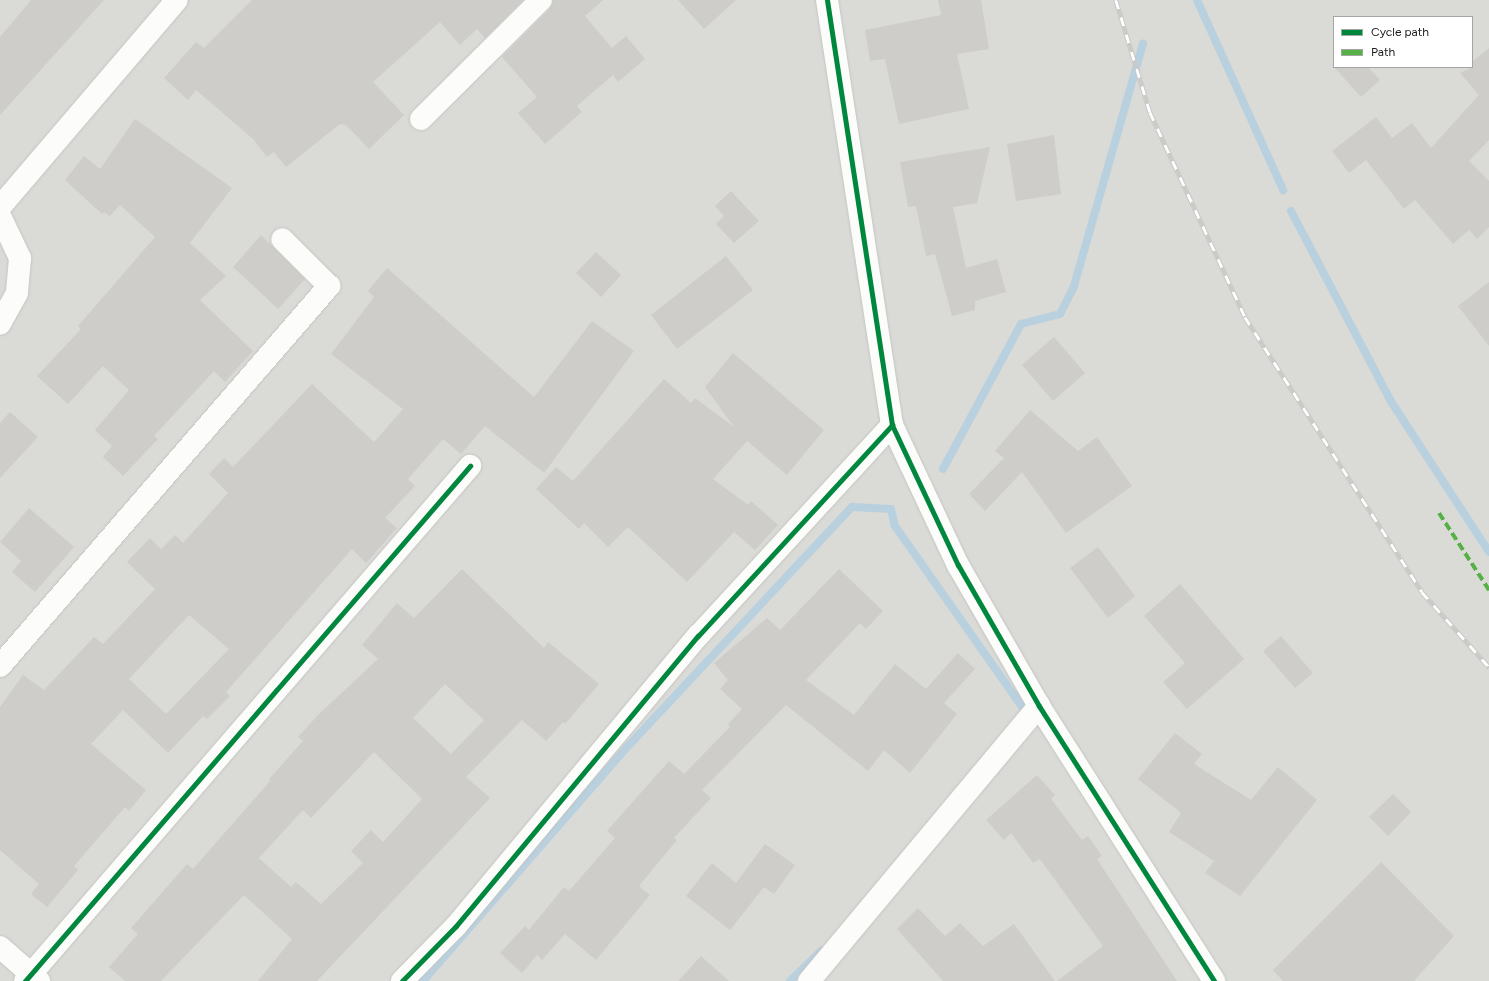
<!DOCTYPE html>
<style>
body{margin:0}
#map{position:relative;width:1489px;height:981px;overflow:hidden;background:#ebebe6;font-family:Figtree,sans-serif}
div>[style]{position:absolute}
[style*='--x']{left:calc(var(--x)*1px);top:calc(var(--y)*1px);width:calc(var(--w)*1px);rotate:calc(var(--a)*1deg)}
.residential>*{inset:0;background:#dadad7}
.stream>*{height:8px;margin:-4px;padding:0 4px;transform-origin:4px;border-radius:4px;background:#b9d0df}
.building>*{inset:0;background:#cecdc9}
.roads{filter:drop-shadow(0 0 1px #c4c4c2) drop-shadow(0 0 1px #c4c4c2)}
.minor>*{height:22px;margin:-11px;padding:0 11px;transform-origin:11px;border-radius:11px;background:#fcfcfb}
.tertiary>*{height:22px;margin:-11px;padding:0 11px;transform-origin:11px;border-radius:11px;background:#fcfcfb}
.rail>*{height:4.5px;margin-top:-2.25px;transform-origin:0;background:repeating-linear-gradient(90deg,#fff 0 9px,#cacac9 0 18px);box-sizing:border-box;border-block:1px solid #cacac9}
.quiet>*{height:4px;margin-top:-2px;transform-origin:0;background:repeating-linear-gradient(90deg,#55b145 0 8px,transparent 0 12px)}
.cycleway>*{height:5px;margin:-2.5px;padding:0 2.5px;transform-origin:2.5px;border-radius:2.5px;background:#00873e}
span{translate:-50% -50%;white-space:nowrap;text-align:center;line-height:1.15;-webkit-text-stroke:4px #fff;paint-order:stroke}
.legend{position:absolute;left:1333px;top:16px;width:140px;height:52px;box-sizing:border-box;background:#fff;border:1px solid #a5a5a5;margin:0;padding:5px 7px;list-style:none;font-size:12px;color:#1d1d1d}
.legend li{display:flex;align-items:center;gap:8px;height:20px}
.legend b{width:20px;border:1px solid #a5a5a5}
</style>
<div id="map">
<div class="residential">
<i style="clip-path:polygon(evenodd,0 0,1489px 0,1489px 981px,0 981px,0 0,1334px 17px,1472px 17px,1472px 67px,1334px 67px,1334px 17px)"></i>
</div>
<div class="stream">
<i style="--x:1197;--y:0;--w:209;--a:65.6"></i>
<i style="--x:1291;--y:211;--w:217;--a:62.3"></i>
<i style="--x:1392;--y:403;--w:178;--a:56.9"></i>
<i style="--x:943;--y:469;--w:165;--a:-61.7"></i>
<i style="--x:1021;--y:324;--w:40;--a:-14.4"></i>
<i style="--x:1060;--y:314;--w:31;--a:-63"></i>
<i style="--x:1074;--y:286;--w:252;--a:-74.1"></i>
<i style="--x:423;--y:981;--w:315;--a:-48.9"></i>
<i style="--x:630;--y:744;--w:325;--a:-46.9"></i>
<i style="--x:852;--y:507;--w:39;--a:3"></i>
<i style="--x:891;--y:509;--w:17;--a:77"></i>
<i style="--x:895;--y:526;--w:226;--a:54.9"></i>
<i style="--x:1025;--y:711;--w:6;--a:129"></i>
<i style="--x:790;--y:981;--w:43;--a:-44.1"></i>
</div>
<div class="building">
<i style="clip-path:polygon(31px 0,104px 0,0 115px,0 37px)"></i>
<i style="clip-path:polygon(252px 0,523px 0,485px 38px,477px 29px,460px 45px,440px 22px,373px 82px,404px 115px,369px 149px,346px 125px,340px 124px,286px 167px,274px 152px,267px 157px,253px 139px,196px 90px,188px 100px,164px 78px,196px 42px,204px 48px)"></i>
<i style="clip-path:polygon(553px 0,603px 0,585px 16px,612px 48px,626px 36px,645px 59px,618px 82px,613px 75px,577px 106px,582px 112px,545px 144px,518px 113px,537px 97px,502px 57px,550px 9px)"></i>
<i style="clip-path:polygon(678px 0,736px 0,704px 29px)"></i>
<i style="clip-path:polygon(938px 0,981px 0,989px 49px,957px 54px,969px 109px,899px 124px,885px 59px,870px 61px,865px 30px,941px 15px)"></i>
<i style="clip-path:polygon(1489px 48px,1489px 140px,1469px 161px,1489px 181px,1489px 227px,1477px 239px,1469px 230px,1453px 244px,1415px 200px,1404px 209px,1366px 160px,1349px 173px,1332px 151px,1376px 117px,1392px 138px,1412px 123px,1431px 148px,1479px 95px,1460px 73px,1472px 67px,1472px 62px)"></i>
<i style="clip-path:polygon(1334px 67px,1368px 67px,1380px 80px,1361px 97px)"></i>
<i style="clip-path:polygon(135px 119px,232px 188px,190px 243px,226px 276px,200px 300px,253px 351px,225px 382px,214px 371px,154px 436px,158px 439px,123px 476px,103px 457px,112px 446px,95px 430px,129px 390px,103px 366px,68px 404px,37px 376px,81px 329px,78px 326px,155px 237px,120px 205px,110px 216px,104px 212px,102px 214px,65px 180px,84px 156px,100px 169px)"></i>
<i style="clip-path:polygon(1054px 135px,1061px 194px,1016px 201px,1007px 144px)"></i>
<i style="clip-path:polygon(990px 147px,977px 203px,953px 207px,966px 268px,997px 259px,1006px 292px,975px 301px,975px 310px,952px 316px,935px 254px,926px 256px,916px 206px,908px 207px,900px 162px)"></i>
<i style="clip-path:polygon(731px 191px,759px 221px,734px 243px,716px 224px,724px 216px,715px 206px)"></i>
<i style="clip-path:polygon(261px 235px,305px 279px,278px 309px,233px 267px)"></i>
<i style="clip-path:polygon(596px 252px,621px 275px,601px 297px,576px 273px)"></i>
<i style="clip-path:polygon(726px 256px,753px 290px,677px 349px,651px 315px)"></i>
<i style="clip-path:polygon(evenodd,387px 268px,534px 397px,592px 321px,634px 351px,544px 473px,485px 426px,461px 454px,443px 439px,408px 479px,415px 486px,385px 518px,397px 528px,366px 563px,352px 549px,226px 692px,230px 696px,207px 719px,203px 716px,168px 753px,123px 710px,91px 744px,146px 790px,129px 811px,125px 807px,74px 866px,78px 870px,47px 907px,31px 894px,39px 884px,0 850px,0 707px,23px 675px,44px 690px,94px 637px,103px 644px,155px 589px,127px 562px,150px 538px,161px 549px,175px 535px,183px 543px,228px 493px,209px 474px,224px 458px,233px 467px,312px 384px,374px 442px,403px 409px,331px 354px,374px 297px,368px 291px,387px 268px,189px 615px,229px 649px,166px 714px,129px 679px,189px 615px)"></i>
<i style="clip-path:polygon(1489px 282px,1489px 346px,1458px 306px)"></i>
<i style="clip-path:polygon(1054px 337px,1085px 373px,1053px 401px,1022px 365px)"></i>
<i style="clip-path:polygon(733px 353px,824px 430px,787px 475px,747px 441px,713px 479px,748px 505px,751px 501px,778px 525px,755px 550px,734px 532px,687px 582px,628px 527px,608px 547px,584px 523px,579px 529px,536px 489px,556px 467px,573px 481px,664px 379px,691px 403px,695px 398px,734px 427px,705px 387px)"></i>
<i style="clip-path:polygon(1030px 410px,1078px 451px,1097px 437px,1132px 486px,1066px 533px,1022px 472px,985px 511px,969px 494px,1004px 458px,995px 451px)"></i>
<i style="clip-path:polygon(10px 412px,38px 437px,0 478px,0 423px)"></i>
<i style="clip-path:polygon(29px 508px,74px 547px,35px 592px,12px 572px,21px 561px,0 542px)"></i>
<i style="clip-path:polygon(1098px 547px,1135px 596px,1108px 618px,1070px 568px)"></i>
<i style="clip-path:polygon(evenodd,462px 569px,544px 648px,548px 642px,599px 684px,565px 724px,563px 722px,546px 741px,522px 720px,466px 777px,490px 798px,317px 981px,258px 981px,292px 939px,244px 895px,161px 981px,125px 981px,109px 967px,138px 934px,131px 928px,187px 864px,193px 869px,271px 780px,269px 779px,303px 741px,298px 737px,319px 714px,378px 659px,362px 645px,397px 603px,414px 618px,462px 569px,445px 684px,484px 720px,451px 754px,413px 718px,445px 684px,462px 569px,374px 752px,422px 799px,383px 842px,371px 830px,351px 851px,363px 863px,321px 904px,296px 882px,291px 887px,259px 858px,303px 810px,311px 818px,374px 752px)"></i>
<i style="clip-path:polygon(839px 569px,883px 611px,866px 629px,860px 623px,806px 680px,854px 715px,895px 664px,926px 689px,958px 653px,975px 669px,944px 703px,957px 714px,910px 773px,884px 750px,868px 771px,786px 705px,702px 790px,711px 798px,674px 838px,677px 840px,639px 886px,650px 895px,596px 960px,565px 934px,542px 960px,537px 955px,522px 973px,500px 953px,525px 926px,529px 930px,564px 887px,569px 891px,615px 838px,607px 831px,669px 761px,684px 774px,730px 727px,728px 724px,742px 709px,720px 689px,728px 680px,714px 663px,767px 618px,780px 630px)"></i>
<i style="clip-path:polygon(1180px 584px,1244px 659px,1187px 709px,1163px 682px,1185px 663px,1144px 616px)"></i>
<i style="clip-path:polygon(1281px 636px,1313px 673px,1295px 688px,1263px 651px)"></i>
<i style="clip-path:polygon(1175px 733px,1202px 754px,1194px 764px,1251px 800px,1278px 767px,1317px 800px,1240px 896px,1205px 873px,1214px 861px,1169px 832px,1181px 813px,1138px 779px)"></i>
<i style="clip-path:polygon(1037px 775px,1055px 795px,1051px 799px,1082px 840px,1088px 836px,1102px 856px,1097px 859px,1177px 981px,1057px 981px,1103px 946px,1040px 859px,1033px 863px,1011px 833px,1004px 840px,986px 820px)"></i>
<i style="clip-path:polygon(1393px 794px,1411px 812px,1388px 836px,1369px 817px)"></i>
<i style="clip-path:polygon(765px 844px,795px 865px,774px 894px,764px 887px,730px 930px,686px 896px,712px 863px,736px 883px)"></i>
<i style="clip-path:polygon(1381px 862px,1454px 936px,1414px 981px,1283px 981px,1273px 970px)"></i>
<i style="clip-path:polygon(918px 908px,945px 936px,960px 923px,983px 946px,1014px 924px,1055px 981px,943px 981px,897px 929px)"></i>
<i style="clip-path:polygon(701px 956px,729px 981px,678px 981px)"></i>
</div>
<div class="roads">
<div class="minor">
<i style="--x:421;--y:119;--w:169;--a:-44.8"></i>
<i style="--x:0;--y:207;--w:272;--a:-49.5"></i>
<i style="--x:0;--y:216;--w:47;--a:64.5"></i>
<i style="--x:20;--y:258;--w:35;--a:95"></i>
<i style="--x:17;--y:293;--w:35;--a:119"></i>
<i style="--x:0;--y:666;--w:503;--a:-49.11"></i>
<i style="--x:329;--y:286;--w:66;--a:-135"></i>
<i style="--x:0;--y:947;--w:52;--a:41.1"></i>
<i style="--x:25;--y:981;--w:681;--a:-49.17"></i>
<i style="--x:402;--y:981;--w:77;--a:-45.5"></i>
<i style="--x:456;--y:926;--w:378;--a:-50.2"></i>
<i style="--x:698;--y:636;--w:287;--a:-47.4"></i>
<i style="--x:809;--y:981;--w:359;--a:-50.1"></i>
</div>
<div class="tertiary">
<i style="--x:827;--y:0;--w:430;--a:81.3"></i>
<i style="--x:892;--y:425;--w:155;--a:64.8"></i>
<i style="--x:958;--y:565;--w:163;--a:60.1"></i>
<i style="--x:1039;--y:706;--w:326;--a:57.5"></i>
</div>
</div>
<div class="rail">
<i style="--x:1116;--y:0;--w:117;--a:73.1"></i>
<i style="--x:1150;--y:112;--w:226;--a:65.1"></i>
<i style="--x:1245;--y:317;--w:327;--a:57.2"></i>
<i style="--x:1422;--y:592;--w:101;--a:48.2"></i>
</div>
<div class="quiet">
<i style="--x:1439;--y:513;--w:92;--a:57"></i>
</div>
<div class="cycleway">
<i style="--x:827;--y:0;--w:430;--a:81.3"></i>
<i style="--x:892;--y:425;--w:155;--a:64.8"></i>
<i style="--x:958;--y:565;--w:163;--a:60.1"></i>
<i style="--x:1039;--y:706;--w:326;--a:57.5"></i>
<i style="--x:25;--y:981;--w:681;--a:-49.17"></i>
<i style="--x:402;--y:981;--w:77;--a:-45.5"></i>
<i style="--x:456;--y:926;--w:378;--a:-50.2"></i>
<i style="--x:698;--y:636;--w:287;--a:-47.4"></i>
</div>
<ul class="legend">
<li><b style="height:5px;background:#00873e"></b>Cycle path</li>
<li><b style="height:5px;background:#55b145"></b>Path</li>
</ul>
</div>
